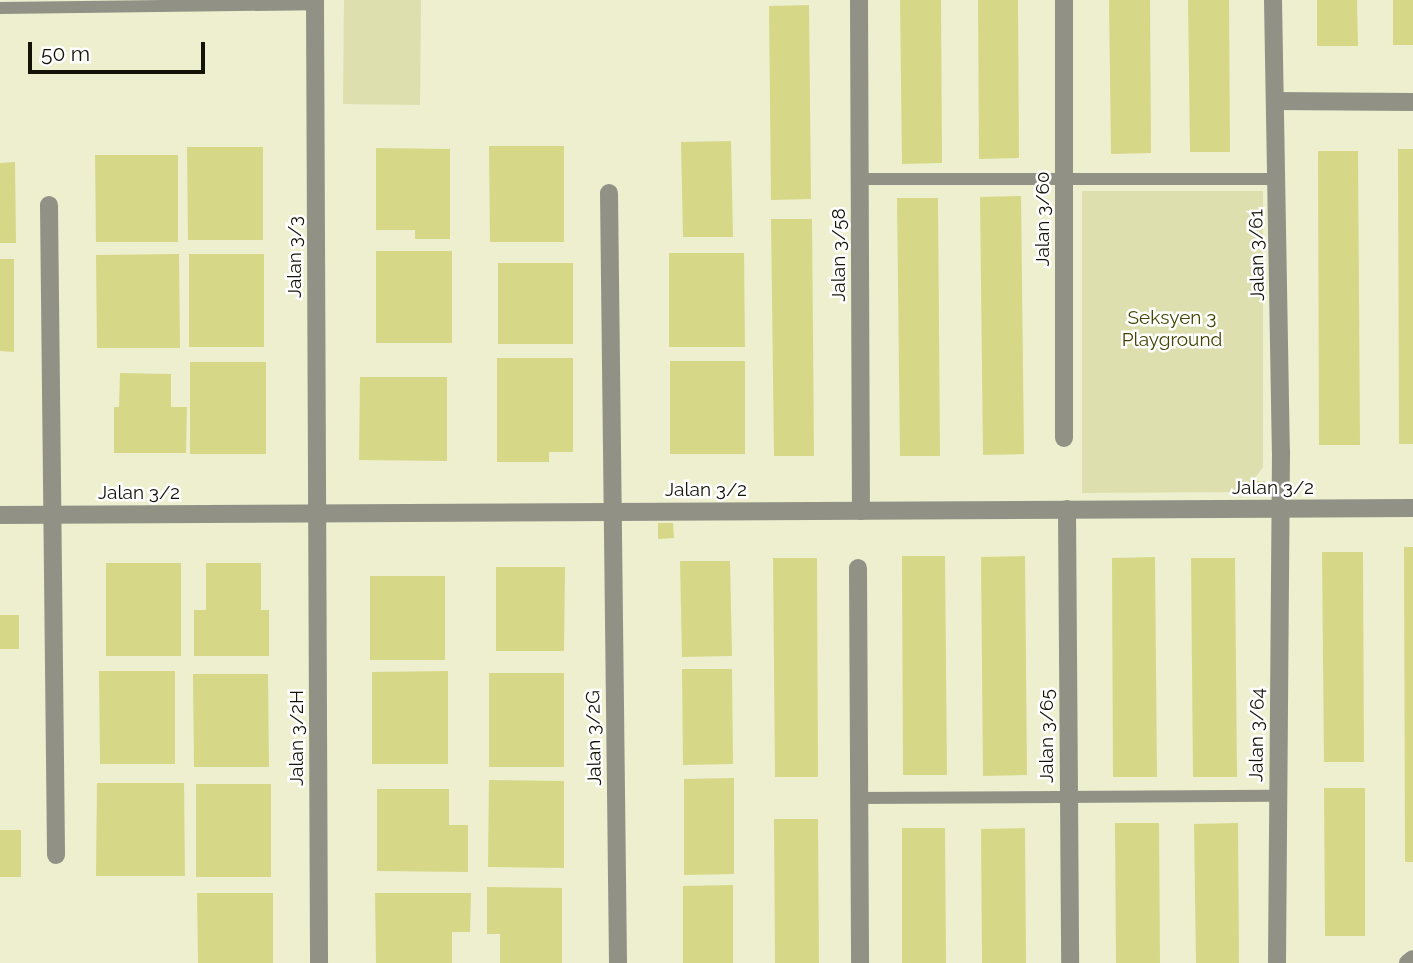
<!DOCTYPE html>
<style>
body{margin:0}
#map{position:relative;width:1413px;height:963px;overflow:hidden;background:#edefcf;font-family:Raleway,sans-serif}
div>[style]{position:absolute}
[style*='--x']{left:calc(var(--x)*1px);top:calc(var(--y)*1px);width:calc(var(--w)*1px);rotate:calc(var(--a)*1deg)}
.green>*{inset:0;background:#dddfae}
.building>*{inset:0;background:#d6d887}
.lane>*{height:12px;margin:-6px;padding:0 6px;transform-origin:6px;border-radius:6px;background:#919285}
.street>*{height:18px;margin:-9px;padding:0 9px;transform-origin:9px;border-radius:9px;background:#919285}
span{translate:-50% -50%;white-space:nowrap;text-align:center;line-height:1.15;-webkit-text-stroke:5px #fff;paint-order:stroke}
.street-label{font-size:19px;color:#131308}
.park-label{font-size:19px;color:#454503}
.scale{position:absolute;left:28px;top:42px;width:177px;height:32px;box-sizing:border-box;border:4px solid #131308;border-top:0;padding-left:9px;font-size:21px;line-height:24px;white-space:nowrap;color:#131308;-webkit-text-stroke:5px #fff;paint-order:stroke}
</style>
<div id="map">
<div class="green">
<i style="clip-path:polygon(344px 0,421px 0,420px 105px,343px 104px)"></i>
<i style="clip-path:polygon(1082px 191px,1263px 191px,1263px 467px,1245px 492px,1082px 493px)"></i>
</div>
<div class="building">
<i style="clip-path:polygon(900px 0,941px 0,942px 163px,902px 164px)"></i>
<i style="clip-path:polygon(978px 0,1018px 0,1019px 158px,979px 159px)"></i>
<i style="clip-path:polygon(1109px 0,1150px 0,1151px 153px,1111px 154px)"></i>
<i style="clip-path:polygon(1188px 0,1229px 0,1230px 152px,1190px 152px)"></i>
<i style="clip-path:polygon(1317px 0,1357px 0,1358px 46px,1317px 46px)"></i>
<i style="clip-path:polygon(1393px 0,1413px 0,1413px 45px,1393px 45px)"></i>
<i style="clip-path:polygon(809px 5px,811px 199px,771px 200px,769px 6px)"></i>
<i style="clip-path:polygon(731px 141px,733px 237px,683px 237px,681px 142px)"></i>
<i style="clip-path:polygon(489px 146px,564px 146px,564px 242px,490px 242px)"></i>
<i style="clip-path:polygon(187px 147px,263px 147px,263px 240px,188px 240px)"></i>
<i style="clip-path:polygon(376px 148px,450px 149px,450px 239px,415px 239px,415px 230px,376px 230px)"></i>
<i style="clip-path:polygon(1398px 149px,1413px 149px,1413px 444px,1399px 444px)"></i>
<i style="clip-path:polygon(1318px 151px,1358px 151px,1360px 445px,1319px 445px)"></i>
<i style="clip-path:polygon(95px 155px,178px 155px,178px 242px,96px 242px)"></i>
<i style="clip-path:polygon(15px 162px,16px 243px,0 243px,0 163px)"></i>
<i style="clip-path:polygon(1021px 196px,1024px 454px,983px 455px,980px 197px)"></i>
<i style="clip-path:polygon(897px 198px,938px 198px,940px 456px,900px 456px)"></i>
<i style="clip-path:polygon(771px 219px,812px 219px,814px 456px,774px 456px)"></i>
<i style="clip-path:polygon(376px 251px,452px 251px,452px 343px,376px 343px)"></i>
<i style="clip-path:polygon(669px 253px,744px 253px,745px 347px,669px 347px)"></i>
<i style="clip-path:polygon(179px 254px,180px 348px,97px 348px,96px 255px)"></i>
<i style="clip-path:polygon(189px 254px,264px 254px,264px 347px,189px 347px)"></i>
<i style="clip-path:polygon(0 259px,14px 259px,14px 352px,0 351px)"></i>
<i style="clip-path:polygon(498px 263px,573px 263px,573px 344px,498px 344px)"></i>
<i style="clip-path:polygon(497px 358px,573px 358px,573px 452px,549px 452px,549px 462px,497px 462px)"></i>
<i style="clip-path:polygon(670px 361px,745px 361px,745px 454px,670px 454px)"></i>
<i style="clip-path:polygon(190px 362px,266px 362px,266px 454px,190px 454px)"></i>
<i style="clip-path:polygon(120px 373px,171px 374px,171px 407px,187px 407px,186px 453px,114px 453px,114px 407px,119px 407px)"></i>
<i style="clip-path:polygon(360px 377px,447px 377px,447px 461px,359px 460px)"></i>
<i style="clip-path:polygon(1253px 481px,1265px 481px,1265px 492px,1253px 492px)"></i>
<i style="clip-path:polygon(658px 523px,673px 523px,674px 538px,658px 539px)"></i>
<i style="clip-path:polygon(1404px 547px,1413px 547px,1413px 862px,1405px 862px)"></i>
<i style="clip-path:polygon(1322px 552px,1363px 552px,1364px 762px,1324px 762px)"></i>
<i style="clip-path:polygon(902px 556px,945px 556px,947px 775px,903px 775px)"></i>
<i style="clip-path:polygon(1025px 556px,1027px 775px,983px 776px,981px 557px)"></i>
<i style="clip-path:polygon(1155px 557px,1157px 777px,1113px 777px,1112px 558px)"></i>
<i style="clip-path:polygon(773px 558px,817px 558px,818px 777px,775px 777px)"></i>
<i style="clip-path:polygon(1191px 558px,1235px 558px,1237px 777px,1193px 777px)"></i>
<i style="clip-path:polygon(680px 561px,730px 561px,732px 656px,682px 657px)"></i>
<i style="clip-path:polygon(106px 563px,181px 563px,181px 656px,106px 656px)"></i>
<i style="clip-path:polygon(206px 563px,261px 563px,261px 610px,269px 610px,269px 656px,194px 656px,194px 610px,206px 610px)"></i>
<i style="clip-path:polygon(496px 567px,565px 567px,564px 651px,496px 651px)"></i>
<i style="clip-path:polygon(370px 576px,445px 576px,445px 660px,370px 660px)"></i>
<i style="clip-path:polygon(0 615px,19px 615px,19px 649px,0 649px)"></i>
<i style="clip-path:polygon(682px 669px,732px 669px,733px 764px,683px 765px)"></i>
<i style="clip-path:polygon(99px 671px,175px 671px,175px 764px,100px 764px)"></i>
<i style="clip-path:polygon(448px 671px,448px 764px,372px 764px,372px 672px)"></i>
<i style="clip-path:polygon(489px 673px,564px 673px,564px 767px,489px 767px)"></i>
<i style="clip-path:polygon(193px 674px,268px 674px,269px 767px,194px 767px)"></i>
<i style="clip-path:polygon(734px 778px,734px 874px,684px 875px,684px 779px)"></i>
<i style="clip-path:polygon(489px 780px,564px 781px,564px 868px,488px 867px)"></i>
<i style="clip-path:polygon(97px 783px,184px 783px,185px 876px,96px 876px)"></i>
<i style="clip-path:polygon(196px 784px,271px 784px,271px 877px,196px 877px)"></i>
<i style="clip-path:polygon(1324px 788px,1365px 788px,1365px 936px,1325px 936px)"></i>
<i style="clip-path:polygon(377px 789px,449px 789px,449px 825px,468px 825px,468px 872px,377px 871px)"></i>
<i style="clip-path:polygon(774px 819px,818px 819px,819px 963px,775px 963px)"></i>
<i style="clip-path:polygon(1115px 823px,1159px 823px,1160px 963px,1116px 963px)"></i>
<i style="clip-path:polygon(1238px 823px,1239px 963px,1196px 963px,1194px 824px)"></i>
<i style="clip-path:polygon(902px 828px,945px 828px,946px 963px,902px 963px)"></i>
<i style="clip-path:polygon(1025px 828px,1026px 963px,982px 963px,981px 829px)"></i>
<i style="clip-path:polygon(0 830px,21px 830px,21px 877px,0 877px)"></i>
<i style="clip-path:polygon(733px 885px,733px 963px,683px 963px,683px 886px)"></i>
<i style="clip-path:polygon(487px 887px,562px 888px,562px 963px,500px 963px,500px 934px,487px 934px)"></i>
<i style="clip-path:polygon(197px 893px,273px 893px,273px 963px,198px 963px)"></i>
<i style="clip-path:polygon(375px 893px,471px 893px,470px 932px,452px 932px,452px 963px,376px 963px)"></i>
</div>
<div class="lane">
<i style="--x:0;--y:8;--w:315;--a:-0.7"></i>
<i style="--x:859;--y:179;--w:417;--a:0"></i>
<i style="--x:858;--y:798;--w:419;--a:-0.3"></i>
</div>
<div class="street">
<i style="--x:315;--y:0;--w:963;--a:89.76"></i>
<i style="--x:859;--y:0;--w:511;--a:89.78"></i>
<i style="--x:1273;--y:0;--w:452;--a:89"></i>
<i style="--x:1281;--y:452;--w:511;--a:90.45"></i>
<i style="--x:1275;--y:101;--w:138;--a:0.4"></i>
<i style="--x:609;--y:193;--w:770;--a:89.33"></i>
<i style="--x:49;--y:205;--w:650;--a:89.38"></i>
<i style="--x:1064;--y:438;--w:438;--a:-90"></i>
<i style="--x:1067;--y:509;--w:454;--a:89.6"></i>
<i style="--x:0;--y:515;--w:1413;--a:-0.28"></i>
<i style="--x:858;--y:568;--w:395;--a:89.7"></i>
<i style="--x:1408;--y:963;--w:6;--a:-39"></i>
</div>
<div class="street-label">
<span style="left:1043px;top:219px;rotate:-90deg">Jalan 3/60</span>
<span style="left:839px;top:255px;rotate:-90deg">Jalan 3/58</span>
<span style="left:1257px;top:255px;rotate:-91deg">Jalan 3/61</span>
<span style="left:295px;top:257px;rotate:-90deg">Jalan 3/3</span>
<span style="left:1273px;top:488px">Jalan 3/2</span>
<span style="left:706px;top:490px">Jalan 3/2</span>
<span style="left:139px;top:493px">Jalan 3/2</span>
<span style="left:1257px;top:735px;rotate:-89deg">Jalan 3/64</span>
<span style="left:1047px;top:736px;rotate:-90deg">Jalan 3/65</span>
<span style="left:297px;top:738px;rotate:-90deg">Jalan 3/2H</span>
<span style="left:594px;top:738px;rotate:-91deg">Jalan 3/2G</span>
</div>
<div class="park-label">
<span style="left:1172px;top:329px">Seksyen 3<br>Playground</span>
</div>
<div class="scale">50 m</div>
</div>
